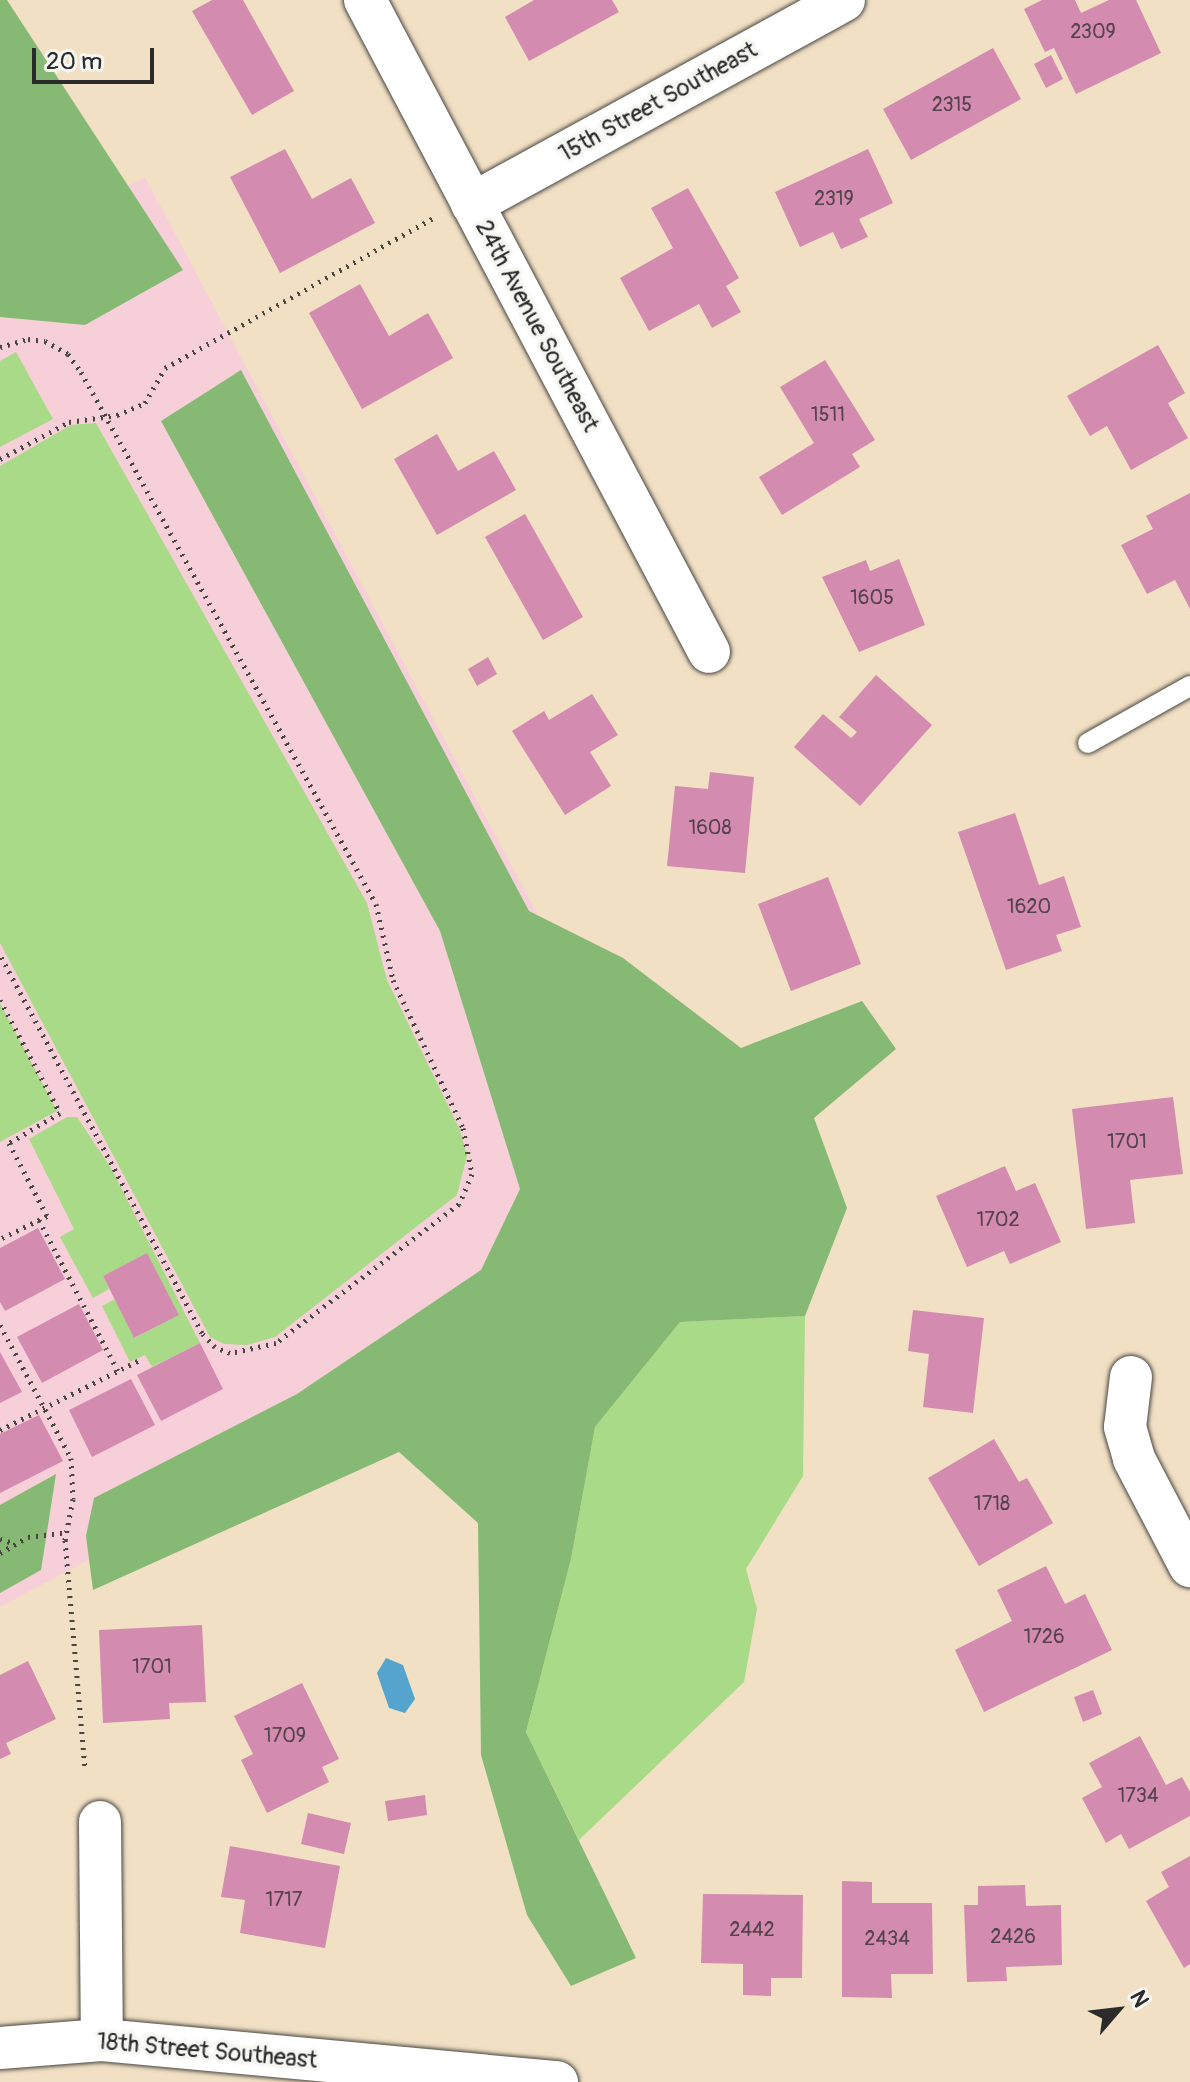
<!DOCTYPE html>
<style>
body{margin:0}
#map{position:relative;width:1190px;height:2082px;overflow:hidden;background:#f1e0c4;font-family:Pangolin,sans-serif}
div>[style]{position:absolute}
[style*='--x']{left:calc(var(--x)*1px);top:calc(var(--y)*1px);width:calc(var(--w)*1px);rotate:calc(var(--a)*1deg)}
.built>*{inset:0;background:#f6cfd8}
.green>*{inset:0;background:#a9da88}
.forest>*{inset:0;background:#86ba74}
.water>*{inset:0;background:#54a4ce}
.building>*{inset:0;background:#d38bb0}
.path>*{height:5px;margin-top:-2.5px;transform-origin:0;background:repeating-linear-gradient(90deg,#494642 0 2px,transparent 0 8px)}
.roads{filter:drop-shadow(0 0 2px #494642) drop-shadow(0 0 2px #494642)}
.service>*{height:20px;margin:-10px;padding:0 10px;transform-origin:10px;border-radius:10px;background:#fff}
.minor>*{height:42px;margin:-21px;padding:0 21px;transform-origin:21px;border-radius:21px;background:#fff}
span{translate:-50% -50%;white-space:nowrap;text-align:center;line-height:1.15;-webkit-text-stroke:7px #f6f6f2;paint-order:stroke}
.number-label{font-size:20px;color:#55434c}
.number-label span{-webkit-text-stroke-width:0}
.street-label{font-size:24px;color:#2b2b2b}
.north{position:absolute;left:1078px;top:1970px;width:80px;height:80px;-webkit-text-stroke:6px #f6f6f2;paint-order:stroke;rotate:62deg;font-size:22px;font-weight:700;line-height:32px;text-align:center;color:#2b2b2b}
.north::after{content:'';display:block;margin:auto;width:28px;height:36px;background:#2b2b2b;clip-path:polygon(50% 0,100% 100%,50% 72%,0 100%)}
.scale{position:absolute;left:32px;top:48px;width:122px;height:36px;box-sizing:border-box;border:4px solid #2b2b2b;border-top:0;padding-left:10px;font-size:24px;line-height:28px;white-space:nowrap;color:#2b2b2b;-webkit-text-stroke:6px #f6f6f2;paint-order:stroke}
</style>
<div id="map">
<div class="built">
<i style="clip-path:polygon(145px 177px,706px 1231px,0 1607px,0 254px)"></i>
</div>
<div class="green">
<i style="clip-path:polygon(16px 352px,53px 419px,0 447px,0 361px)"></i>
<i style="clip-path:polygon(96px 423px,367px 903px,387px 980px,460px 1130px,467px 1156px,457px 1195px,275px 1337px,247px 1345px,224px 1344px,210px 1337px,0 943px,0 466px,71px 425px)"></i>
<i style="clip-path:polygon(0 1003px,57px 1111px,0 1142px)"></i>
<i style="clip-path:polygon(67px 1117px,77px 1117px,111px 1168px,200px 1343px,152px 1367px,145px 1355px,130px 1362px,102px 1306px,115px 1299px,135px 1338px,178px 1315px,147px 1254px,103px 1276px,109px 1289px,93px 1298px,60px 1237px,74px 1229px,29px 1139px)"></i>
<i style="clip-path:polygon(805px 1316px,803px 1476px,746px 1569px,757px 1609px,744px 1682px,579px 1840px,526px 1732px,571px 1559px,595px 1427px,680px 1322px)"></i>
</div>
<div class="forest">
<i style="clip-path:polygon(0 0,7px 0,183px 270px,85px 325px,0 317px)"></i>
<i style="clip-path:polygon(241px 370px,529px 911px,623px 958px,741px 1048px,862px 1001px,896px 1049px,814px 1118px,847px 1208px,805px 1316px,680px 1322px,595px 1427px,571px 1559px,526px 1732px,636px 1958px,571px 1986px,527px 1915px,481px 1755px,478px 1523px,399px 1452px,93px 1590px,86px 1536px,94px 1498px,297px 1394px,481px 1270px,520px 1189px,440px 931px,161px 421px)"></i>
<i style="clip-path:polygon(56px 1474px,41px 1570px,0 1593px,0 1505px)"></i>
</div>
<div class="water">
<i style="clip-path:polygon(386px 1658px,403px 1665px,415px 1699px,405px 1713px,389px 1708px,377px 1673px)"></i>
</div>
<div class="building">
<i style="clip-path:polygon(212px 0,243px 0,294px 91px,252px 115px,192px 11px)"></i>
<i style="clip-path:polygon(534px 0,612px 0,619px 12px,529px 61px,505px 17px)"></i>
<i style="clip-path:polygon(1042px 0,1075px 0,1081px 13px,1109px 0,1136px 0,1161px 53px,1076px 94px,1054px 48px,1045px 52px,1024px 9px)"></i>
<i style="clip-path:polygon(993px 48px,1021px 99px,911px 160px,883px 109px)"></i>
<i style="clip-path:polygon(1051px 55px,1063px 79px,1046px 88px,1034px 64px)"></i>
<i style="clip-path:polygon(285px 149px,312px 199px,351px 178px,375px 223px,280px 273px,230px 177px)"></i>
<i style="clip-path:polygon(868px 149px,893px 203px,859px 219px,868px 237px,841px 249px,833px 232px,800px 247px,775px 192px)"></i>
<i style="clip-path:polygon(688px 188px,739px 278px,726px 286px,741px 312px,712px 328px,699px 304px,649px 331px,620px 278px,673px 248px,651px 208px)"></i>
<i style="clip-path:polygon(360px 284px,389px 336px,428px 313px,453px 358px,362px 409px,309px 313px)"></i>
<i style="clip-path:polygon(1158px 345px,1185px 393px,1168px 403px,1188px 438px,1131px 470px,1107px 426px,1090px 436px,1067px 396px)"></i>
<i style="clip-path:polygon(825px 360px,875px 440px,852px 454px,860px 467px,782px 515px,759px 477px,814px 443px,780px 387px)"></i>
<i style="clip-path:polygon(437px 434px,458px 471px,494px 451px,516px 490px,437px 535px,394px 459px)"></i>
<i style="clip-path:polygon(1190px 493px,1190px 609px,1175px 580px,1147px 594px,1121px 545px,1153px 529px,1146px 516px)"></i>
<i style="clip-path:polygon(525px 514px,583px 617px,543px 640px,485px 537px)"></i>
<i style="clip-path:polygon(899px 559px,925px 625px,859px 652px,822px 577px,866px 560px,870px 571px)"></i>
<i style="clip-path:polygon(488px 657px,497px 674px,477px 686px,468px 669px)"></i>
<i style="clip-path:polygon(876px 675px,932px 725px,860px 806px,794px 747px,823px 714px,851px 738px,857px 732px,839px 717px)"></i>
<i style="clip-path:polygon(592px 694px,618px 735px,590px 752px,611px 786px,565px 815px,512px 731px,544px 711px,549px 720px)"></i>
<i style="clip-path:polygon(710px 772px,754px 777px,745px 873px,667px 866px,675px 786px,708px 789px)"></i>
<i style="clip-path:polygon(1015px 813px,1039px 885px,1064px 876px,1081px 927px,1056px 935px,1062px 951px,1006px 970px,958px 832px)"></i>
<i style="clip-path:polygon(828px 877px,861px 964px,791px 991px,758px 904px)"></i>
<i style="clip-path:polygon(1173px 1097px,1183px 1174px,1130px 1180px,1135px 1223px,1086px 1229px,1072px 1109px)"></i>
<i style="clip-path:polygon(1005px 1166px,1016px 1191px,1035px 1183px,1061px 1242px,1010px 1264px,1004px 1251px,967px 1267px,936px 1196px)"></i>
<i style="clip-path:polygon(38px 1228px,65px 1279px,5px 1311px,0 1302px,0 1248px)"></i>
<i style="clip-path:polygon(147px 1253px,179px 1315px,134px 1338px,103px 1276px)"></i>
<i style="clip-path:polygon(79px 1304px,103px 1350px,42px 1383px,17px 1337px)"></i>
<i style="clip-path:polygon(913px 1310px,984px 1318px,973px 1413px,923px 1407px,929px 1354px,908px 1351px)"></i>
<i style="clip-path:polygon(200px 1343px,223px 1389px,161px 1421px,137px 1375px)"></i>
<i style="clip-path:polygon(0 1352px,22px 1392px,0 1403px)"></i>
<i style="clip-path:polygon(131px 1379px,155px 1425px,92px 1457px,69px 1410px)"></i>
<i style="clip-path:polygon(39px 1415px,63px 1461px,0 1493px,0 1434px)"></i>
<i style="clip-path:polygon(994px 1439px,1019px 1482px,1027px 1478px,1053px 1523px,979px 1566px,928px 1478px)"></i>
<i style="clip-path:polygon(1046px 1566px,1065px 1604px,1085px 1594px,1112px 1650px,984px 1712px,955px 1650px,1012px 1621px,997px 1590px)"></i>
<i style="clip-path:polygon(202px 1625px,206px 1702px,169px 1703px,170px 1719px,103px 1723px,99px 1630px)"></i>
<i style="clip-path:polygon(28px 1661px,56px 1719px,6px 1743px,11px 1754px,0 1759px,0 1675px)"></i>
<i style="clip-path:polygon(302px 1683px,339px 1759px,322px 1767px,329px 1782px,267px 1813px,241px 1760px,253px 1754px,234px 1716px)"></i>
<i style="clip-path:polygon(1093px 1690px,1102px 1714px,1083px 1722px,1074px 1697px)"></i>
<i style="clip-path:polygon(1140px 1736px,1166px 1785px,1182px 1777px,1190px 1792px,1190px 1816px,1129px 1849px,1121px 1834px,1106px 1843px,1082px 1798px,1102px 1787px,1089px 1763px)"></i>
<i style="clip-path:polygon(425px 1795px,427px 1815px,388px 1821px,385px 1801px)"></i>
<i style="clip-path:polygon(308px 1813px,351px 1823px,344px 1854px,301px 1844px)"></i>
<i style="clip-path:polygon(230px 1846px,340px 1866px,325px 1948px,240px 1933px,245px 1900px,221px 1897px)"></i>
<i style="clip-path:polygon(1190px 1856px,1190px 1964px,1184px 1968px,1146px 1901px,1169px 1887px,1161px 1872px)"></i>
<i style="clip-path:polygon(842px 1881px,872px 1882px,872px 1903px,932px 1903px,933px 1974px,891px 1974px,892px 1998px,842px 1997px)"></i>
<i style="clip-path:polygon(1025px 1885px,1026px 1906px,1061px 1905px,1062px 1965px,1006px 1967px,1007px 1981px,967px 1982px,964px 1905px,978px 1905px,978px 1886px)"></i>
<i style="clip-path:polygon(703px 1894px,803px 1895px,802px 1978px,771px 1978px,771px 1996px,743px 1995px,743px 1964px,701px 1963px)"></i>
</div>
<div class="path">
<i style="--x:0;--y:347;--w:29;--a:-16"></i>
<i style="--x:28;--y:339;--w:17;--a:7"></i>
<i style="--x:45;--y:341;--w:26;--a:29"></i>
<i style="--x:68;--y:354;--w:22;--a:54"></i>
<i style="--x:81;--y:372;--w:608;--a:60.99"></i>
<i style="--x:376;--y:904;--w:78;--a:77.4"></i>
<i style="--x:393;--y:980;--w:164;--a:64.7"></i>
<i style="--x:463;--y:1128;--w:47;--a:78.9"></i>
<i style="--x:472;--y:1174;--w:33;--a:113"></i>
<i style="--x:459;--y:1204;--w:230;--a:142.8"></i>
<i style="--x:276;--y:1343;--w:47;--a:167.7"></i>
<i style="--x:230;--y:1353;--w:16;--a:-158"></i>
<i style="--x:215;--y:1347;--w:19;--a:-133"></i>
<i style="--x:202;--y:1333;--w:429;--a:-118.1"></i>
<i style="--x:0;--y:459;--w:78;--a:-28.2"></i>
<i style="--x:69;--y:422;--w:49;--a:-8.3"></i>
<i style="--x:117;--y:415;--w:30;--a:-23"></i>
<i style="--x:145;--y:403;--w:40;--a:-60.3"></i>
<i style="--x:165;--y:368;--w:309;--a:-29.2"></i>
<i style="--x:0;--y:1000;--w:128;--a:62"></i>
<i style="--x:60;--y:1113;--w:59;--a:149.5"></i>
<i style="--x:9;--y:1143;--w:82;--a:62.5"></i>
<i style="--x:47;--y:1216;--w:52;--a:153.9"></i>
<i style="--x:39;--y:1220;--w:170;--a:62.4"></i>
<i style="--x:0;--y:1325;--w:151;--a:61.9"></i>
<i style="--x:71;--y:1458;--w:41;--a:87.2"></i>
<i style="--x:73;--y:1499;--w:42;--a:101"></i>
<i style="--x:65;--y:1540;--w:231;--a:85"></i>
<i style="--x:0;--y:1430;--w:159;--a:-26.6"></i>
<i style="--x:0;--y:1539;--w:14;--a:17"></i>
<i style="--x:0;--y:1553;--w:32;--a:-30"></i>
<i style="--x:28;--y:1537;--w:39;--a:-7"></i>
</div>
<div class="roads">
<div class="service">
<i style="--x:1088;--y:743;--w:117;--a:-29.2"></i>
</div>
<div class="minor">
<i style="--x:365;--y:0;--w:737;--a:62.18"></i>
<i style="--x:472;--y:204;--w:424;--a:-28.7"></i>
<i style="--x:1131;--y:1377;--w:50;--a:96.8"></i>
<i style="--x:1125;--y:1427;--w:33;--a:74"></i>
<i style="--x:1134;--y:1459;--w:121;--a:62.4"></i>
<i style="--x:100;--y:1822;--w:218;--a:89.5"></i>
<i style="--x:0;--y:2048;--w:102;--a:-4.5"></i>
<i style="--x:102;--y:2040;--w:457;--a:5.3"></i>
</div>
</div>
<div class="number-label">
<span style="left:1093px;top:31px">2309</span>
<span style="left:952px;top:104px">2315</span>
<span style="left:834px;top:198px">2319</span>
<span style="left:828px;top:414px">1511</span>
<span style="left:872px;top:597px">1605</span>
<span style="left:710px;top:827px">1608</span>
<span style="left:1029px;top:906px">1620</span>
<span style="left:1127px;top:1141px">1701</span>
<span style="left:998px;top:1219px">1702</span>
<span style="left:992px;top:1503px">1718</span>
<span style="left:1044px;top:1636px">1726</span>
<span style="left:152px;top:1666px">1701</span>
<span style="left:285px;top:1735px">1709</span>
<span style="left:1138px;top:1795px">1734</span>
<span style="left:284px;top:1899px">1717</span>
<span style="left:752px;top:1929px">2442</span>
<span style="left:1013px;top:1936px">2426</span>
<span style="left:887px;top:1938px">2434</span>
</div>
<div class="street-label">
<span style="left:658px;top:102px;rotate:-29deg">15th Street Southeast</span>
<span style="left:537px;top:326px;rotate:62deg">24th Avenue Southeast</span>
<span style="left:207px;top:2051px;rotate:5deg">18th Street Southeast</span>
</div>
<div class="north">N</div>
<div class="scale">20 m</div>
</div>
